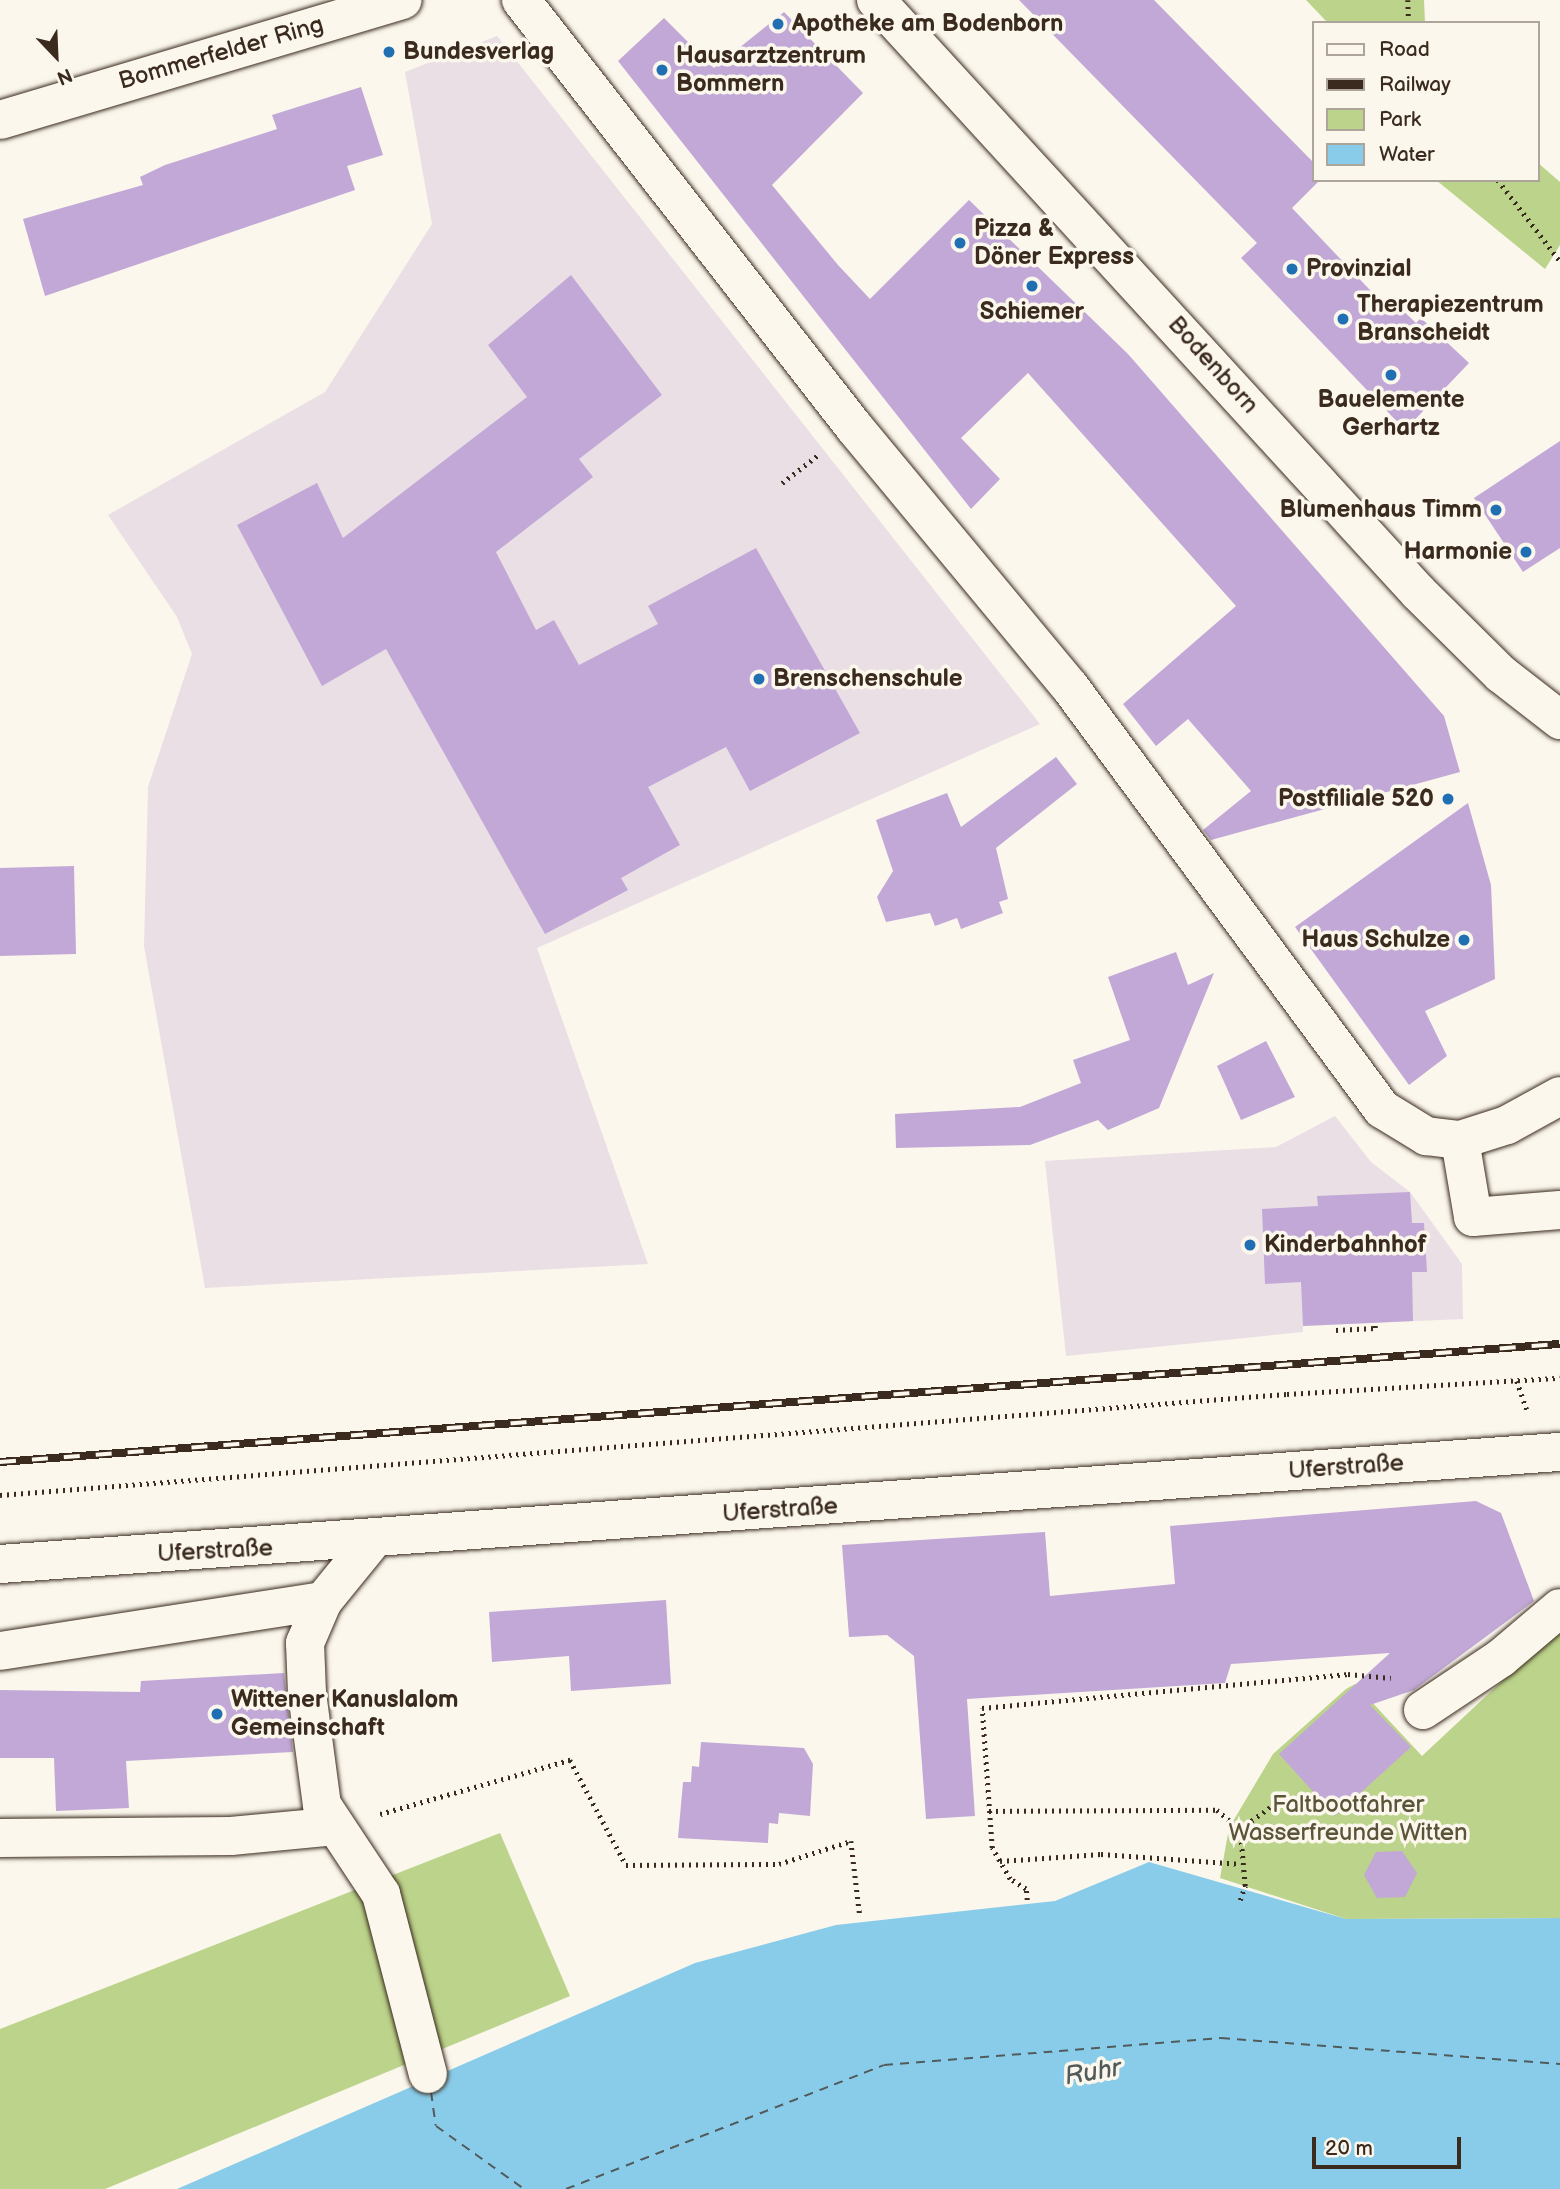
<!DOCTYPE html>
<meta charset="utf-8">
<style>
body{margin:0}
#map{position:relative;width:1560px;height:2189px;overflow:hidden;background:#fbf7ec;font-family:"Balsamiq Sans",sans-serif}
div>[style]{position:absolute}
[style*='--x']{left:calc(var(--x)*1px);top:calc(var(--y)*1px);width:calc(var(--w)*1px);rotate:calc(var(--a)*1deg)}
.built>*{inset:0;background:#eadfe5}
.green>*{inset:0;background:#bbd38a}
.water>*{inset:0;background:#89ccea}
.ferry>*{height:2px;margin-top:-1px;transform-origin:0;background:repeating-linear-gradient(90deg,#525b5b 0 9px,transparent 0 16px)}
.building>*{inset:0;background:#c2a8d6}
.path>*{height:4.5px;margin-top:-2.25px;transform-origin:0;background:repeating-linear-gradient(90deg,#3b2a1e 0 2px,transparent 0 7px)}
.roads{filter:drop-shadow(0 0 2px #3b2a1e) drop-shadow(0 0 2px #3b2a1e)}
.minor>*{height:38px;margin:-19px;padding:0 19px;transform-origin:19px;border-radius:19px;background:#fbf7ec}
.major>*{height:38px;margin:-19px;padding:0 19px;transform-origin:19px;border-radius:19px;background:#fbf7ec}
.rail>*{height:8px;margin-top:-4px;transform-origin:0;background:repeating-linear-gradient(90deg,#fbf7ec 0 16px,#3b2a1e 0 32px);box-sizing:border-box;border-block:2px solid #3b2a1e}
.dots>*{width:19px;height:19px;translate:-50% -50%;box-sizing:border-box;border:4px solid #fbf7ec;border-radius:50%}
span{translate:-50% -50%;white-space:nowrap;text-align:center;line-height:1.15;-webkit-text-stroke:7px #fbf7ec;paint-order:stroke}
.poi-label{font-size:24px;color:#3b2a1e;font-weight:700}
.left{translate:0 -50%;text-align:left}
.right{translate:-100% -50%;text-align:right}
.street-label{font-size:24px;color:#3b2a1e}
.park-label{font-size:24px;color:#5b5439}
.water-label{font-size:26px;color:#525b5b;font-style:italic}
.legend{position:absolute;left:1312px;top:21px;width:228px;height:161px;box-sizing:border-box;background:#fbf7ec;border:2px solid #aea59a;margin:0;padding:9px 12px;list-style:none;font-size:21px;color:#3b2a1e}
.legend li{display:flex;align-items:center;gap:14px;height:35px}
.legend b{width:35px;border:2px solid #aea59a}
.north{position:absolute;left:21px;top:21px;width:70px;height:70px;-webkit-text-stroke:5px #fbf7ec;paint-order:stroke;rotate:157deg;font-size:19px;font-weight:700;line-height:28px;text-align:center;color:#3b2a1e}
.north::after{content:'';display:block;margin:auto;width:24px;height:32px;background:#3b2a1e;clip-path:polygon(50% 0,100% 100%,50% 72%,0 100%)}
.scale{position:absolute;left:1312px;top:2137px;width:149px;height:32px;box-sizing:border-box;border:4px solid #3b2a1e;border-top:0;padding-left:9px;font-size:21px;line-height:24px;white-space:nowrap;color:#3b2a1e;-webkit-text-stroke:5px #fbf7ec;paint-order:stroke}
</style>
<div id="map">
<div class="built">
<i style="clip-path:polygon(497px 36px,1040px 724px,537px 948px,648px 1264px,205px 1288px,144px 946px,148px 787px,192px 654px,177px 617px,108px 515px,325px 392px,432px 224px,405px 72px)"></i>
<i style="clip-path:polygon(1335px 1116px,1371px 1162px,1410px 1192px,1462px 1264px,1463px 1319px,1303px 1326px,1303px 1332px,1066px 1356px,1045px 1161px,1276px 1147px)"></i>
</div>
<div class="green">
<i style="clip-path:polygon(1306px 0,1424px 0,1425px 23px,1328px 23px)"></i>
<i style="clip-path:polygon(1537px 162px,1560px 182px,1560px 245px,1545px 269px,1436px 180px,1537px 180px)"></i>
<i style="clip-path:polygon(1560px 1627px,1560px 1918px,1346px 1919px,1220px 1878px,1229px 1828px,1273px 1754px,1346px 1689px,1355px 1684px,1422px 1756px)"></i>
<i style="clip-path:polygon(500px 1833px,570px 1996px,105px 2189px,0 2189px,0 2029px)"></i>
</div>
<div class="water">
<i style="clip-path:polygon(1149px 1862px,1346px 1919px,1560px 1918px,1560px 2189px,177px 2189px,695px 1963px,836px 1925px,1055px 1901px)"></i>
</div>
<div class="ferry">
<i style="--x:431;--y:2092;--w:34;--a:82"></i>
<i style="--x:436;--y:2126;--w:108;--a:35.6"></i>
<i style="--x:566;--y:2189;--w:341;--a:-21.3"></i>
<i style="--x:884;--y:2065;--w:338;--a:-4.6"></i>
<i style="--x:1221;--y:2038;--w:340;--a:4.4"></i>
</div>
<div class="building">
<i style="clip-path:polygon(1019px 0,1154px 0,1313px 162px,1313px 180px,1320px 180px,1292px 208px,1388px 309px,1394px 302px,1416px 323px,1421px 318px,1469px 363px,1405px 430px,1241px 258px,1257px 243px)"></i>
<i style="clip-path:polygon(784px 12px,863px 93px,772px 185px,838px 265px,870px 299px,969px 200px,1128px 354px,1444px 716px,1460px 772px,1211px 840px,1203px 830px,1251px 791px,1188px 719px,1156px 746px,1123px 704px,1236px 606px,1028px 373px,961px 438px,1000px 479px,971px 509px,618px 61px,664px 18px,714px 68px)"></i>
<i style="clip-path:polygon(361px 87px,383px 155px,347px 166px,355px 190px,45px 296px,23px 219px,143px 185px,140px 177px,165px 165px,277px 129px,272px 115px)"></i>
<i style="clip-path:polygon(571px 275px,662px 395px,579px 459px,593px 477px,496px 552px,536px 630px,554px 620px,579px 665px,658px 624px,648px 606px,756px 548px,860px 733px,750px 791px,726px 747px,648px 787px,680px 845px,621px 878px,628px 890px,545px 934px,386px 649px,322px 686px,237px 525px,317px 483px,343px 538px,527px 397px,488px 345px)"></i>
<i style="clip-path:polygon(1560px 441px,1560px 548px,1523px 572px,1474px 498px)"></i>
<i style="clip-path:polygon(1056px 757px,1077px 784px,996px 848px,1008px 899px,999px 902px,1003px 913px,961px 929px,957px 918px,935px 926px,930px 913px,886px 922px,877px 897px,893px 871px,876px 820px,947px 793px,961px 827px)"></i>
<i style="clip-path:polygon(1468px 803px,1491px 885px,1495px 979px,1425px 1011px,1447px 1056px,1409px 1085px,1295px 927px)"></i>
<i style="clip-path:polygon(74px 866px,76px 954px,0 956px,0 868px)"></i>
<i style="clip-path:polygon(1176px 952px,1188px 985px,1214px 973px,1159px 1108px,1108px 1130px,1098px 1120px,1030px 1145px,896px 1148px,895px 1114px,1020px 1107px,1081px 1083px,1073px 1060px,1130px 1040px,1108px 977px)"></i>
<i style="clip-path:polygon(1266px 1041px,1295px 1097px,1241px 1120px,1217px 1066px)"></i>
<i style="clip-path:polygon(1410px 1192px,1412px 1223px,1424px 1223px,1427px 1272px,1412px 1272px,1413px 1321px,1303px 1326px,1301px 1282px,1265px 1284px,1262px 1209px,1318px 1206px,1317px 1196px)"></i>
<i style="clip-path:polygon(1476px 1501px,1501px 1513px,1534px 1601px,1414px 1690px,1370px 1705px,1411px 1747px,1335px 1816px,1279px 1754px,1390px 1653px,1231px 1664px,1225px 1683px,967px 1699px,975px 1816px,926px 1819px,914px 1656px,887px 1635px,849px 1637px,842px 1545px,1045px 1532px,1050px 1596px,1175px 1584px,1170px 1526px)"></i>
<i style="clip-path:polygon(666px 1600px,671px 1684px,571px 1691px,569px 1656px,492px 1662px,489px 1612px)"></i>
<i style="clip-path:polygon(284px 1673px,293px 1752px,126px 1761px,129px 1808px,56px 1811px,54px 1758px,0 1758px,0 1690px,140px 1692px,141px 1681px)"></i>
<i style="clip-path:polygon(701px 1742px,804px 1748px,813px 1764px,810px 1816px,779px 1813px,778px 1824px,769px 1823px,768px 1843px,678px 1838px,683px 1782px,691px 1782px,692px 1766px,699px 1767px)"></i>
<i style="clip-path:polygon(1402px 1851px,1417px 1873px,1405px 1897px,1377px 1898px,1364px 1875px,1376px 1852px)"></i>
</div>
<div class="path">
<i style="--x:1408;--y:0;--w:23;--a:88"></i>
<i style="--x:1498;--y:180;--w:102;--a:52.6"></i>
<i style="--x:782;--y:483;--w:46;--a:-37.9"></i>
<i style="--x:1336;--y:1330;--w:39;--a:-3"></i>
<i style="--x:1375;--y:1328;--w:5;--a:-90"></i>
<i style="--x:1517;--y:1381;--w:31;--a:71"></i>
<i style="--x:0;--y:1495;--w:1291;--a:-4.49"></i>
<i style="--x:1287;--y:1394;--w:273;--a:-3.4"></i>
<i style="--x:989;--y:1811;--w:228;--a:-0.3"></i>
<i style="--x:1217;--y:1810;--w:30;--a:40"></i>
<i style="--x:380;--y:1814;--w:198;--a:-15.9"></i>
<i style="--x:570;--y:1760;--w:119;--a:61.9"></i>
<i style="--x:626;--y:1865;--w:153;--a:-0.4"></i>
<i style="--x:779;--y:1864;--w:76;--a:-17.7"></i>
<i style="--x:851;--y:1841;--w:76;--a:83.2"></i>
<i style="--x:1240;--y:1829;--w:46;--a:-36.1"></i>
<i style="--x:1000;--y:1861;--w:101;--a:-4"></i>
<i style="--x:1101;--y:1854;--w:138;--a:4.1"></i>
<i style="--x:1027;--y:1900;--w:11;--a:-95"></i>
<i style="--x:1026;--y:1889;--w:19;--a:-148"></i>
<i style="--x:1010;--y:1879;--w:36;--a:-120"></i>
<i style="--x:992;--y:1848;--w:140;--a:-94.1"></i>
<i style="--x:982;--y:1708;--w:368;--a:-5.3"></i>
<i style="--x:1348;--y:1674;--w:43;--a:5.3"></i>
<i style="--x:1240;--y:1900;--w:15;--a:-70"></i>
<i style="--x:1245;--y:1886;--w:57;--a:-95"></i>
</div>
<div class="roads">
<div class="minor">
<i style="--x:521;--y:0;--w:541;--a:52.05"></i>
<i style="--x:854;--y:427;--w:338;--a:50.3"></i>
<i style="--x:1070;--y:687;--w:525;--a:53.52"></i>
<i style="--x:1382;--y:1109;--w:52;--a:31.5"></i>
<i style="--x:1426;--y:1136;--w:34;--a:7"></i>
<i style="--x:1460;--y:1140;--w:49;--a:-17.7"></i>
<i style="--x:1507;--y:1125;--w:60;--a:-28.7"></i>
<i style="--x:0;--y:120;--w:420;--a:-16.6"></i>
<i style="--x:1460;--y:1140;--w:78;--a:80.4"></i>
<i style="--x:1473;--y:1217;--w:87;--a:-4.6"></i>
<i style="--x:372;--y:1541;--w:77;--a:129.2"></i>
<i style="--x:323;--y:1601;--w:46;--a:113.2"></i>
<i style="--x:305;--y:1643;--w:50;--a:87.7"></i>
<i style="--x:307;--y:1693;--w:113;--a:82.4"></i>
<i style="--x:322;--y:1805;--w:107;--a:56.5"></i>
<i style="--x:381;--y:1894;--w:186;--a:75.4"></i>
<i style="--x:0;--y:1564;--w:1564;--a:-4.11"></i>
<i style="--x:0;--y:1651;--w:327;--a:-8.8"></i>
<i style="--x:1423;--y:1710;--w:94;--a:-33.7"></i>
<i style="--x:1501;--y:1658;--w:77;--a:-40.3"></i>
<i style="--x:0;--y:1838;--w:231;--a:-0.5"></i>
<i style="--x:231;--y:1836;--w:105;--a:-5.4"></i>
</div>
<div class="major">
<i style="--x:876;--y:0;--w:803;--a:47.52"></i>
<i style="--x:1418;--y:592;--w:117;--a:44.7"></i>
<i style="--x:1501;--y:674;--w:75;--a:37.9"></i>
</div>
</div>
<div class="rail">
<i style="--x:0;--y:1462;--w:1564;--a:-4.33"></i>
</div>
<div class="dots">
<i style="left:778px;top:24px;background:#1f6fb2"></i>
<i style="left:389px;top:52px;background:#1f6fb2"></i>
<i style="left:662px;top:70px;background:#1f6fb2"></i>
<i style="left:960px;top:243px;background:#1f6fb2"></i>
<i style="left:1292px;top:269px;background:#1f6fb2"></i>
<i style="left:1032px;top:286px;background:#1f6fb2"></i>
<i style="left:1343px;top:319px;background:#1f6fb2"></i>
<i style="left:1391px;top:375px;background:#1f6fb2"></i>
<i style="left:1496px;top:510px;background:#1f6fb2"></i>
<i style="left:1526px;top:552px;background:#1f6fb2"></i>
<i style="left:759px;top:679px;background:#1f6fb2"></i>
<i style="left:1448px;top:799px;background:#1f6fb2"></i>
<i style="left:1464px;top:940px;background:#1f6fb2"></i>
<i style="left:1250px;top:1245px;background:#1f6fb2"></i>
<i style="left:217px;top:1714px;background:#1f6fb2"></i>
</div>
<div class="poi-label">
<span class="left" style="left:792px;top:24px">Apotheke am Bodenborn</span>
<span class="left" style="left:403px;top:52px">Bundesverlag</span>
<span class="left" style="left:676px;top:70px">Hausarztzentrum<br>Bommern</span>
<span class="left" style="left:974px;top:243px">Pizza &amp;<br>Döner Express</span>
<span class="left" style="left:1306px;top:269px">Provinzial</span>
<span class="left" style="left:1357px;top:319px">Therapiezentrum<br>Branscheidt</span>
<span style="left:1032px;top:312px">Schiemer</span>
<span style="left:1391px;top:414px">Bauelemente<br>Gerhartz</span>
<span class="right" style="left:1482px;top:510px">Blumenhaus Timm</span>
<span class="right" style="left:1512px;top:552px">Harmonie</span>
<span class="left" style="left:773px;top:679px">Brenschenschule</span>
<span class="right" style="left:1434px;top:799px">Postfiliale 520</span>
<span class="right" style="left:1450px;top:940px">Haus Schulze</span>
<span class="left" style="left:1264px;top:1245px">Kinderbahnhof</span>
<span class="left" style="left:231px;top:1714px">Wittener Kanuslalom<br>Gemeinschaft</span>
</div>
<div class="street-label">
<span style="left:221px;top:53px;rotate:-16deg">Bommerfelder Ring</span>
<span style="left:1213px;top:365px;rotate:48deg">Bodenborn</span>
<span style="left:1346px;top:1467px;rotate:-4deg">Uferstraße</span>
<span style="left:780px;top:1510px;rotate:-4deg">Uferstraße</span>
<span style="left:215px;top:1551px;rotate:-3deg">Uferstraße</span>
</div>
<div class="park-label">
<span style="left:1348px;top:1819px">Faltbootfahrer<br>Wasserfreunde Witten</span>
</div>
<div class="water-label">
<span style="left:1093px;top:2073px;rotate:-10deg">Ruhr</span>
</div>
<ul class="legend">
<li><b style="height:9px;background:#fbf7ec"></b>Road</li>
<li><b style="height:9px;background:#3b2a1e"></b>Railway</li>
<li><b style="height:19px;background:#bbd38a"></b>Park</li>
<li><b style="height:19px;background:#89ccea"></b>Water</li>
</ul>
<div class="north">N</div>
<div class="scale">20 m</div>
</div>
